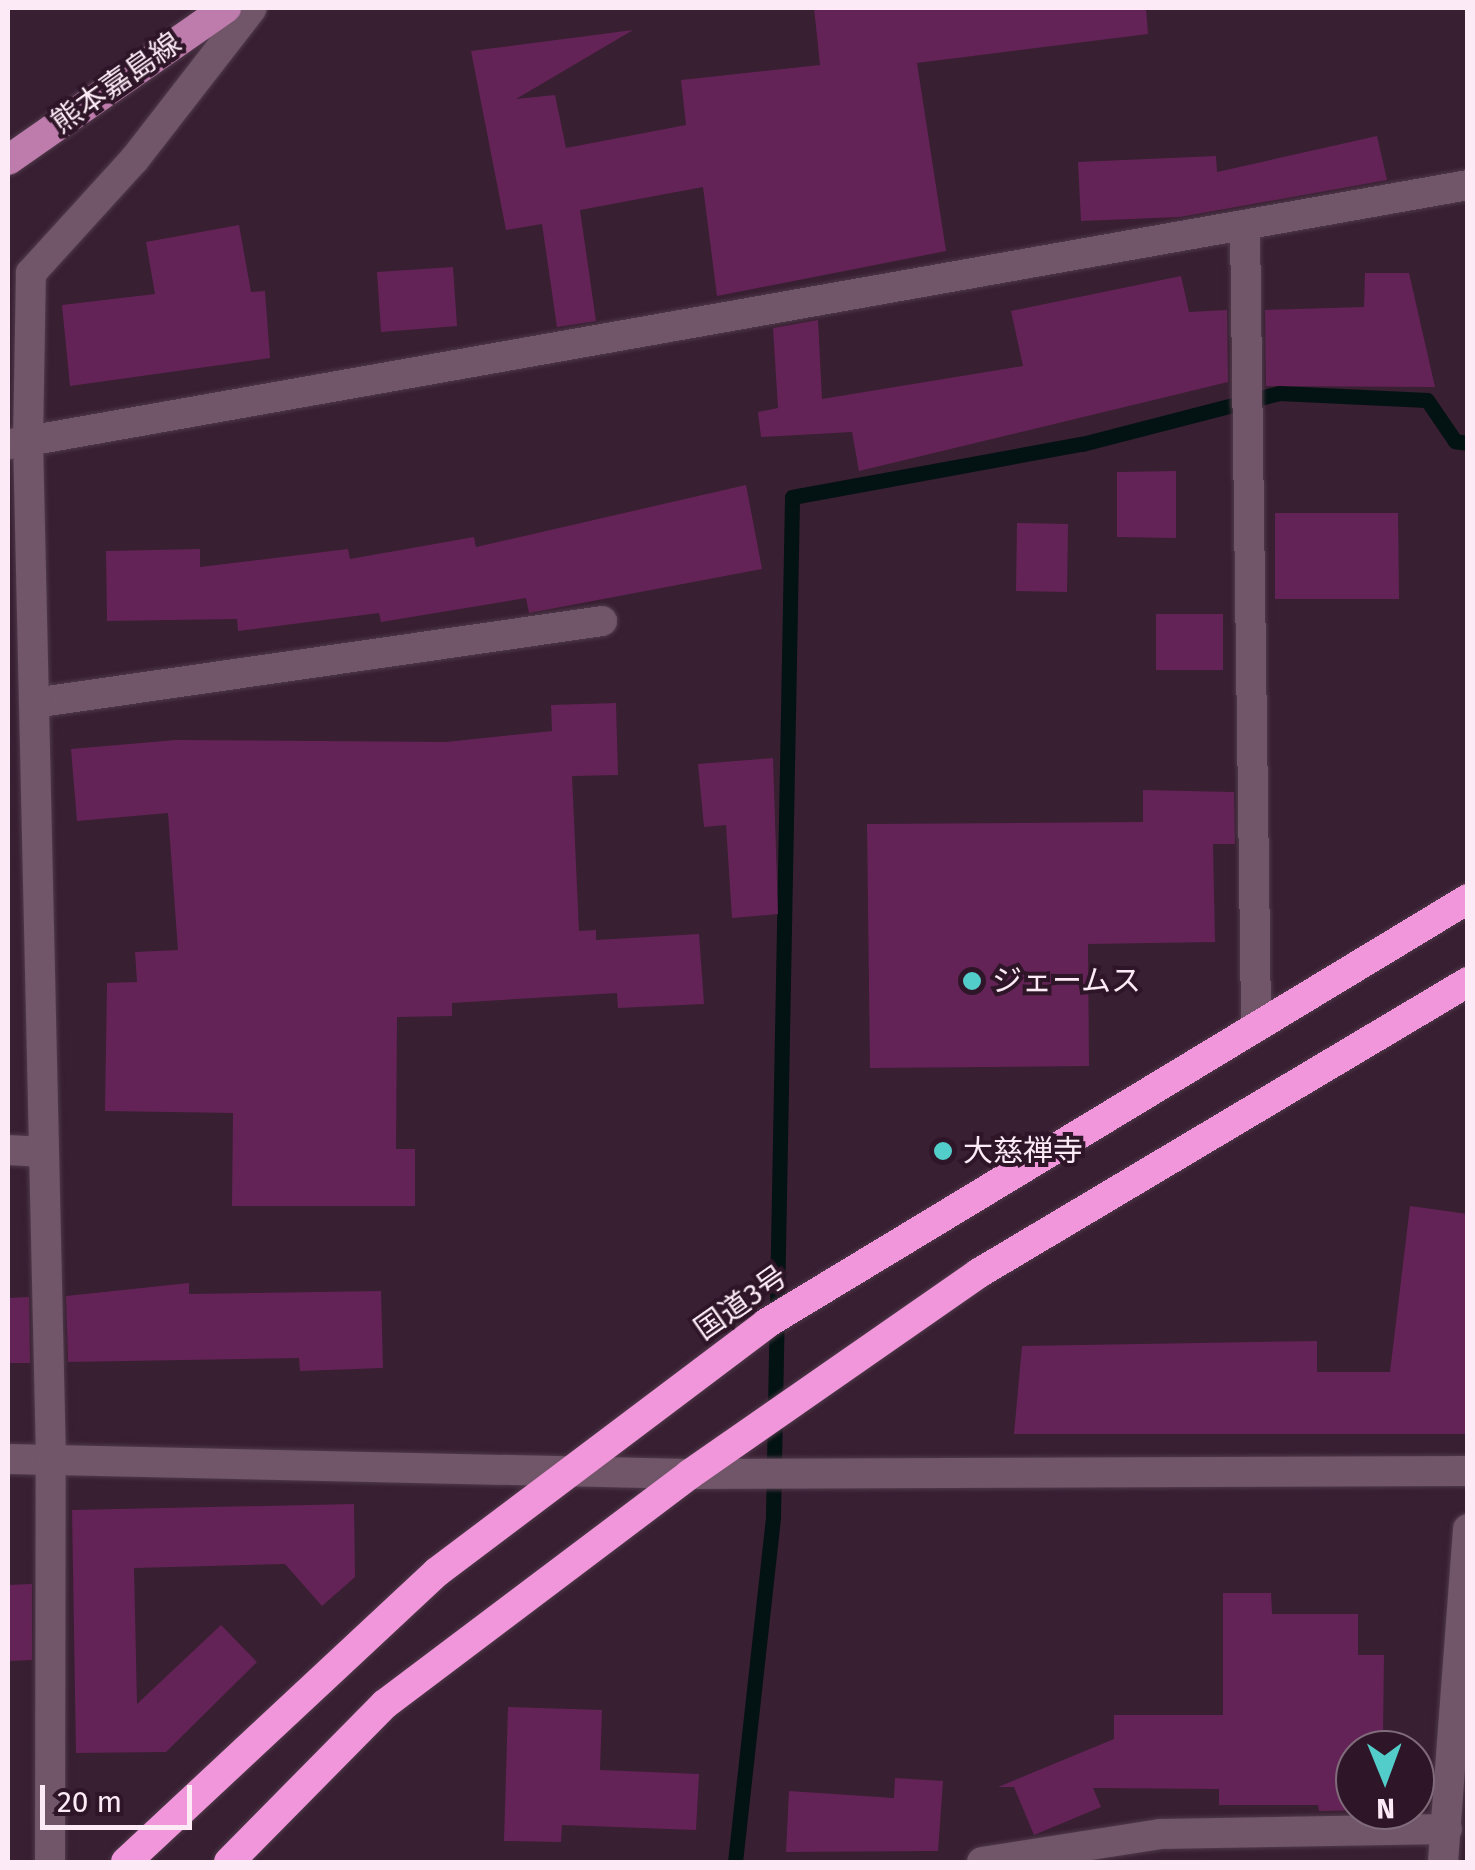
<!DOCTYPE html>
<html>
<head>
<meta charset="utf-8">
<style>
  body { margin:0 }
  #map { position:relative; width:1475px; height:1870px; overflow:hidden; background:#381f32; font-family:"Fira Sans","Noto Sans JP",sans-serif }
  div>[style] { position:absolute }
  .stream>* { height:15px; margin:-7.5px; padding:0 7.5px; transform-origin:7.5px; border-radius:7.5px; background:#031212 }
  .building>* { inset:0; background:#642356 }
  .roads { filter:drop-shadow(0 0 2px #4f3a4a) drop-shadow(0 0 2px #4f3a4a) }
  .minor>* { height:30px; margin:-15px; padding:0 15px; transform-origin:15px; border-radius:15px; background:#715569 }
  .major>* { height:30px; margin:-15px; padding:0 15px; transform-origin:15px; border-radius:15px; background:#be7cad }
  .highway>* { height:30px; margin:-15px; padding:0 15px; transform-origin:15px; border-radius:15px; background:#f196da }
  .dots>* { width:28px; height:28px; translate:-50% -50%; box-sizing:border-box; border:5px solid #2e1628; border-radius:50% }
  span { translate:-50% -50%; white-space:nowrap; text-align:center; line-height:1.15; -webkit-text-stroke:8px #2e1628; paint-order:stroke }
  .street-label { font-size:30px; color:#fcebf6 }
  .poi-label { font-size:30px; color:#fcebf6 }
  .left { translate:0 -50%; text-align:left }
  .frame { position:absolute; inset:0; border:10px solid #fcebf6; pointer-events:none }
  .north { position:absolute; left:1335px; top:1730px; width:100px; height:100px; box-sizing:border-box; background:#2e1628; border:2px solid #806b7a; border-radius:50%; rotate:179deg; font-size:28px; font-weight:700; line-height:40px; text-align:center; color:#fcebf6 }
  .north::after { content:''; display:block; margin:auto; width:35px; height:45px; background:#53cdc9; clip-path:polygon(50% 0,100% 100%,50% 72%,0 100%) }
  .scale { position:absolute; left:40px; top:1785px; width:152px; height:45px; box-sizing:border-box; border:5px solid #fcebf6; border-top:0; padding-left:12px; font-size:30px; line-height:35px; white-space:nowrap; color:#fcebf6; -webkit-text-stroke:8px #2e1628; paint-order:stroke }
</style>
</head>
<body>
<div id="map">
  <div class="stream">
    <i style="left:735px;top:1862px;width:348px;rotate:-83.7deg"></i>
    <i style="left:773px;top:1516px;width:1019px;rotate:-88.93deg"></i>
    <i style="left:792px;top:497px;width:295px;rotate:-10.4deg"></i>
    <i style="left:1082px;top:444px;width:203px;rotate:-14.5deg"></i>
    <i style="left:1279px;top:393px;width:148px;rotate:2.7deg"></i>
    <i style="left:1427px;top:400px;width:50px;rotate:55.7deg"></i>
    <i style="left:1455px;top:441px;width:13px;rotate:9deg"></i>
  </div>
  <div class="building">
    <i style="clip-path:polygon(814px 8px,1146px 8px,1148px 34px,917px 63px,946px 251px,717px 296px,703px 187px,580px 210px,596px 321px,557px 327px,542px 224px,506px 230px,471px 51px,633px 30px,516px 99px,555px 95px,566px 148px,686px 125px,681px 80px,820px 65px)"></i>
    <i style="clip-path:polygon(1377px 136px,1387px 180px,1180px 217px,1081px 221px,1078px 162px,1216px 156px,1217px 172px)"></i>
    <i style="clip-path:polygon(239px 225px,251px 292px,265px 291px,270px 358px,70px 386px,62px 305px,155px 294px,146px 242px)"></i>
    <i style="clip-path:polygon(453px 267px,457px 326px,381px 332px,377px 272px)"></i>
    <i style="clip-path:polygon(1365px 273px,1409px 273px,1435px 387px,1266px 386px,1265px 310px,1364px 307px)"></i>
    <i style="clip-path:polygon(1181px 276px,1189px 312px,1227px 310px,1228px 382px,859px 471px,852px 432px,761px 437px,758px 412px,778px 408px,773px 328px,818px 320px,822px 399px,1023px 366px,1011px 311px)"></i>
    <i style="clip-path:polygon(1176px 471px,1176px 538px,1117px 537px,1117px 472px)"></i>
    <i style="clip-path:polygon(746px 485px,762px 569px,529px 613px,526px 598px,381px 622px,379px 613px,238px 631px,237px 619px,107px 621px,106px 551px,200px 549px,200px 567px,348px 549px,350px 559px,474px 537px,476px 547px)"></i>
    <i style="clip-path:polygon(1275px 513px,1398px 513px,1399px 599px,1275px 599px)"></i>
    <i style="clip-path:polygon(1017px 523px,1068px 524px,1067px 592px,1016px 591px)"></i>
    <i style="clip-path:polygon(1156px 614px,1223px 614px,1223px 670px,1156px 670px)"></i>
    <i style="clip-path:polygon(616px 703px,618px 775px,572px 776px,579px 931px,596px 930px,596px 940px,699px 934px,704px 1004px,618px 1008px,617px 993px,452px 1003px,452px 1016px,397px 1017px,396px 1149px,415px 1149px,415px 1206px,232px 1206px,233px 1113px,105px 1111px,107px 983px,137px 982px,135px 952px,178px 950px,168px 813px,77px 821px,71px 749px,176px 740px,446px 742px,552px 731px,551px 705px)"></i>
    <i style="clip-path:polygon(773px 758px,778px 914px,732px 918px,726px 825px,704px 827px,698px 764px)"></i>
    <i style="clip-path:polygon(1143px 790px,1234px 792px,1235px 844px,1213px 844px,1215px 942px,1088px 944px,1089px 1066px,870px 1068px,867px 824px,1143px 822px)"></i>
    <i style="clip-path:polygon(1410px 1206px,1468px 1214px,1468px 1434px,1014px 1434px,1022px 1346px,1317px 1341px,1317px 1372px,1390px 1372px)"></i>
    <i style="clip-path:polygon(189px 1283px,189px 1294px,381px 1291px,383px 1368px,300px 1371px,299px 1358px,68px 1362px,66px 1296px)"></i>
    <i style="clip-path:polygon(29px 1297px,30px 1363px,8px 1363px,8px 1298px)"></i>
    <i style="clip-path:polygon(354px 1504px,355px 1577px,322px 1606px,285px 1564px,134px 1568px,137px 1704px,221px 1625px,257px 1662px,166px 1752px,76px 1753px,72px 1510px)"></i>
    <i style="clip-path:polygon(32px 1584px,32px 1660px,8px 1661px,8px 1585px)"></i>
    <i style="clip-path:polygon(1223px 1593px,1271px 1593px,1272px 1614px,1358px 1614px,1358px 1655px,1384px 1655px,1383px 1735px,1390px 1735px,1390px 1750px,1355px 1750px,1355px 1810px,1391px 1810px,1319px 1811px,1318px 1805px,1219px 1805px,1219px 1789px,1093px 1788px,1101px 1807px,1034px 1835px,1014px 1787px,998px 1787px,1114px 1739px,1114px 1715px,1223px 1715px)"></i>
    <i style="clip-path:polygon(508px 1707px,602px 1710px,600px 1770px,699px 1774px,696px 1830px,562px 1825px,561px 1842px,504px 1841px)"></i>
    <i style="clip-path:polygon(895px 1778px,943px 1781px,938px 1851px,786px 1852px,789px 1791px,894px 1798px)"></i>
  </div>
  <div class="roads">
    <div class="minor">
      <i style="left:1245px;top:228px;width:792px;rotate:89.2deg"></i>
      <i style="left:10px;top:444px;width:18px;rotate:-9deg"></i>
      <i style="left:28px;top:441px;width:168px;rotate:-89deg"></i>
      <i style="left:31px;top:273px;width:153px;rotate:-47.7deg"></i>
      <i style="left:134px;top:160px;width:192px;rotate:-52.2deg"></i>
      <i style="left:34px;top:703px;width:574px;rotate:-8.21deg"></i>
      <i style="left:8px;top:1150px;width:36px;rotate:3deg"></i>
      <i style="left:8px;top:1459px;width:682px;rotate:1.26deg"></i>
      <i style="left:690px;top:1474px;width:778px;rotate:-0.22deg"></i>
      <i style="left:50px;top:1862px;width:402px;rotate:-89.9deg"></i>
      <i style="left:51px;top:1460px;width:1019px;rotate:-91.29deg"></i>
      <i style="left:28px;top:441px;width:1463px;rotate:-10.08deg"></i>
      <i style="left:982px;top:1862px;width:180px;rotate:-8.9deg"></i>
      <i style="left:1160px;top:1834px;width:287px;rotate:-1deg"></i>
      <i style="left:1443px;top:1862px;width:334px;rotate:-85.7deg"></i>
    </div>
    <div class="major">
      <i style="left:8px;top:160px;width:266px;rotate:-34.9deg"></i>
    </div>
    <div class="highway">
      <i style="left:126px;top:1862px;width:425px;rotate:-43deg"></i>
      <i style="left:437px;top:1572px;width:413px;rotate:-37deg"></i>
      <i style="left:767px;top:1323px;width:819px;rotate:-31.17deg"></i>
      <i style="left:229px;top:1862px;width:222px;rotate:-45.4deg"></i>
      <i style="left:385px;top:1704px;width:382px;rotate:-37deg"></i>
      <i style="left:690px;top:1474px;width:352px;rotate:-34.8deg"></i>
      <i style="left:979px;top:1273px;width:569px;rotate:-30.76deg"></i>
    </div>
  </div>
  <div class="dots">
    <i style="left:972px;top:981px;background:#53cdc9"></i>
    <i style="left:943px;top:1151px;background:#53cdc9"></i>
  </div>
  <div class="street-label">
    <span style="left:116px;top:83px;rotate:-35deg">熊本嘉島線</span>
    <span style="left:741px;top:1303px;rotate:-35deg">国道3号</span>
  </div>
  <div class="poi-label">
    <span class="left" style="left:992px;top:981px">ジェームス</span>
    <span class="left" style="left:963px;top:1151px">大慈禅寺</span>
  </div>
  <div class="frame"></div>
  <div class="north">N</div>
  <div class="scale">20 m</div>
</div>
</body>
</html>
